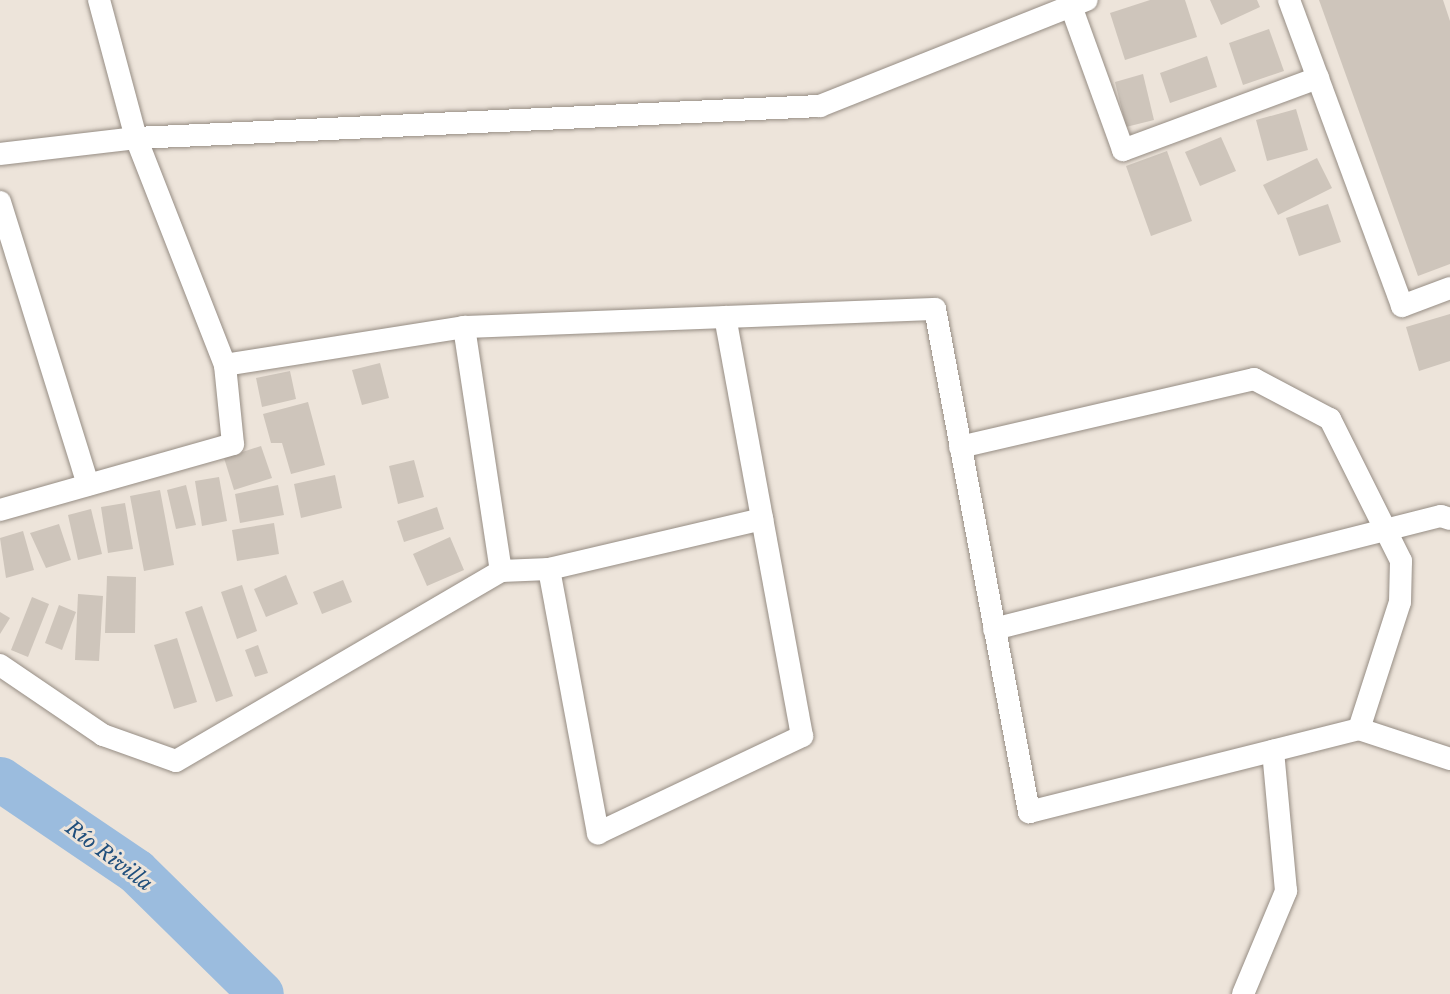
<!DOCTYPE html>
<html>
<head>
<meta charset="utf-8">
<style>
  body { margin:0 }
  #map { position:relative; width:1450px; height:994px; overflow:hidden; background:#ede4da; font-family:"Libre Baskerville",serif }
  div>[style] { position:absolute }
  .river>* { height:45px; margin:-22.5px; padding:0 22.5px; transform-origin:22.5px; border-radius:22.5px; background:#9bbcde }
  .building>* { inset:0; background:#cec5bb }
  .roads { filter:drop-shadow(0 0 2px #968d84) drop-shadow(0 0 2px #968d84) }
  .minor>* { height:22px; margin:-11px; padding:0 11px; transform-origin:11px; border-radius:11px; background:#fff }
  span { translate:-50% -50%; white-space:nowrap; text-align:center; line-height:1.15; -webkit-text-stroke:6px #ede4da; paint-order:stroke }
  .water-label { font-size:20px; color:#204f7c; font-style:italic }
</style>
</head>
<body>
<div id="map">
  <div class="river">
    <i style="left:0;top:779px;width:164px;rotate:34.1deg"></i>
    <i style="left:136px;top:871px;width:175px;rotate:44.5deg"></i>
  </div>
  <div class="building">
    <i style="clip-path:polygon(1150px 0,1185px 0,1197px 37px,1125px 60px,1110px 13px)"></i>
    <i style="clip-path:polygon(1210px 0,1257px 0,1260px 7px,1221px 25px)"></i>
    <i style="clip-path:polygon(1319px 0,1443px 0,1450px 21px,1450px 264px,1418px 276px)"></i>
    <i style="clip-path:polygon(1269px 29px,1284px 71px,1243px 85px,1229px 43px)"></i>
    <i style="clip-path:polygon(1207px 56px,1217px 87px,1170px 103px,1160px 73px)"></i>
    <i style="clip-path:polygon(1143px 74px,1154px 120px,1126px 127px,1115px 82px)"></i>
    <i style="clip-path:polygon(1296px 109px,1308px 150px,1267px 161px,1256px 120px)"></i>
    <i style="clip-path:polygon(1221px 137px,1236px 171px,1200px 186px,1185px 152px)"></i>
    <i style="clip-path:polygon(1167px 151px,1192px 221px,1151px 236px,1126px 166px)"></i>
    <i style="clip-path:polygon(1317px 158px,1332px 188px,1278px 215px,1263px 185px)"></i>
    <i style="clip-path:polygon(1328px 204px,1341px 242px,1299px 256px,1286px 218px)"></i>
    <i style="clip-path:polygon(1450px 314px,1450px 361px,1419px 371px,1406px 327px)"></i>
    <i style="clip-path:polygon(380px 363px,389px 398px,362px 405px,352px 370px)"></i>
    <i style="clip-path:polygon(290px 371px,296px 399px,262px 407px,256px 378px)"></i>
    <i style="clip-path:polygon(308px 402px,325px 465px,291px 474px,282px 443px,271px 443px,263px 414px)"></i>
    <i style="clip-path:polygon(261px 446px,272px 478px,234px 490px,224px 458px)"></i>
    <i style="clip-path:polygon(414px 460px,424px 497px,398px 504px,389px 466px)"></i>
    <i style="clip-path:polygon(335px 475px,342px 508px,301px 518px,294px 484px)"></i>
    <i style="clip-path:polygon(219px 477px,227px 521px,202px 526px,195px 481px)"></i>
    <i style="clip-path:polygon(186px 485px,196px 525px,176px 529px,167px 490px)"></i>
    <i style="clip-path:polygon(278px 485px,284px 515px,240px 523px,235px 494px)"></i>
    <i style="clip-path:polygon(160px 490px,174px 565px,144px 571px,130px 496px)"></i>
    <i style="clip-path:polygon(125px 503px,133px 549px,108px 553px,101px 507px)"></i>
    <i style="clip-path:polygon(437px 507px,444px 529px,404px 542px,397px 521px)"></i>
    <i style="clip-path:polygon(91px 509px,102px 554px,78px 560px,68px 515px)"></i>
    <i style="clip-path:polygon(274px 523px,279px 554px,237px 561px,232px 530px)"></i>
    <i style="clip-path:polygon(59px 524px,71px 560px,46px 568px,30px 533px)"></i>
    <i style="clip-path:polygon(23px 531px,34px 570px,6px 578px,0 538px)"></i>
    <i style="clip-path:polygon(450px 537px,464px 570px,427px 586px,413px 554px)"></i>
    <i style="clip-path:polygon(286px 575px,298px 604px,266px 617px,254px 589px)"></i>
    <i style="clip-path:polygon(107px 576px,136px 577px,135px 633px,105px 633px)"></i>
    <i style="clip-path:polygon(343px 580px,352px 602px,322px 614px,313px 592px)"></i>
    <i style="clip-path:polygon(242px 585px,257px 631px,237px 639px,221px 592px)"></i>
    <i style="clip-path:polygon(78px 594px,103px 596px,99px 661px,75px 660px)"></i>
    <i style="clip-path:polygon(32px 597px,49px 604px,28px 657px,11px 650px)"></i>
    <i style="clip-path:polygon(59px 605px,76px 612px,62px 650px,45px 643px)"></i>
    <i style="clip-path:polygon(202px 606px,233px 696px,216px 702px,185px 612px)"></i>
    <i style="clip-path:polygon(0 612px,10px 618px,0 634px)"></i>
    <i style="clip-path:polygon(177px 638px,197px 702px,174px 709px,154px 645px)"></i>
    <i style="clip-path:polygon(258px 645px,268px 673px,255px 677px,245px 650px)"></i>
  </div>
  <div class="roads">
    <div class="minor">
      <i style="left:1289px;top:0;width:326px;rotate:69.7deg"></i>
      <i style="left:1402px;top:306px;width:51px;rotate:-20.6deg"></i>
      <i style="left:1071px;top:6px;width:153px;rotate:70.1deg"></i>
      <i style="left:1123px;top:150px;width:208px;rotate:-20.3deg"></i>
      <i style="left:0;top:154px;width:137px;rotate:-6.7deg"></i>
      <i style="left:136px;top:138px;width:685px;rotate:-2.68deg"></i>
      <i style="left:820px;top:106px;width:287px;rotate:-21.7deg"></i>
      <i style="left:0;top:202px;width:296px;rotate:72.7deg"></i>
      <i style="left:464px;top:327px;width:247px;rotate:81.4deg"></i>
      <i style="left:225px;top:365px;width:242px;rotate:-9deg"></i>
      <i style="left:464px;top:327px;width:471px;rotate:-2.2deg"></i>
      <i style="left:935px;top:309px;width:512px;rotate:79.41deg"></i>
      <i style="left:1029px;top:812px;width:340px;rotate:-14.1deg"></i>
      <i style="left:1359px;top:729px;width:96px;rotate:18.2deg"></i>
      <i style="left:960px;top:447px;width:302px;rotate:-13deg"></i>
      <i style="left:1254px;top:379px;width:86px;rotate:27.8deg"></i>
      <i style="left:1330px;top:419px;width:159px;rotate:63.4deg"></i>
      <i style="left:1401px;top:561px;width:41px;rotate:91.4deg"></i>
      <i style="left:1400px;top:602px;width:133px;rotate:107.9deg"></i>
      <i style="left:0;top:510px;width:242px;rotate:-15.8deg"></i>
      <i style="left:233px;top:444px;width:79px;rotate:-95.8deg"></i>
      <i style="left:225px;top:365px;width:244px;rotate:-111.4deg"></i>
      <i style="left:136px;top:138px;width:143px;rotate:-105deg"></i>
      <i style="left:549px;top:569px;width:269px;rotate:79.5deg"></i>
      <i style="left:598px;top:833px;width:226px;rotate:-25.4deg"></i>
      <i style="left:802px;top:736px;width:426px;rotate:-100.4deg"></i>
      <i style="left:994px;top:629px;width:461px;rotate:-14.2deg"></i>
      <i style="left:1441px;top:516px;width:9px;rotate:18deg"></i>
      <i style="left:0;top:665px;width:125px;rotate:34.2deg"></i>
      <i style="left:103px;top:735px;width:77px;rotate:19.6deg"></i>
      <i style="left:176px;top:761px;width:376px;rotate:-30.3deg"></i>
      <i style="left:501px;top:571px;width:48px;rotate:-2.4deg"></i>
      <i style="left:549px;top:569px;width:219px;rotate:-13.2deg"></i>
      <i style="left:1243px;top:994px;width:112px;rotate:-67.3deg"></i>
      <i style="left:1286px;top:891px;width:141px;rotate:-95.3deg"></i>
    </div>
  </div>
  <div class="water-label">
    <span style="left:109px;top:856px;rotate:37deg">Río Rivilla</span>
  </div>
</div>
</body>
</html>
